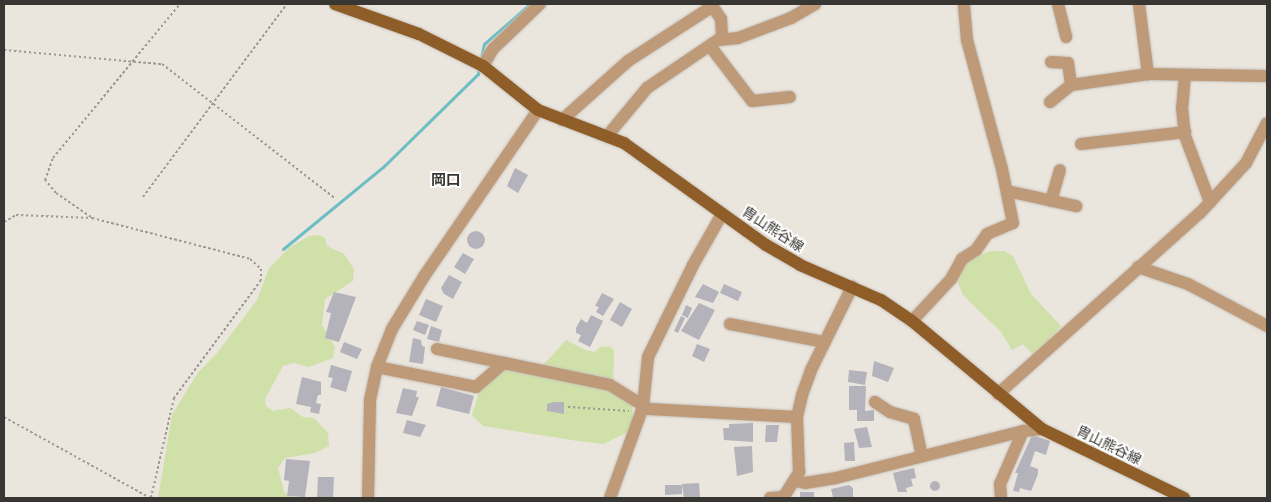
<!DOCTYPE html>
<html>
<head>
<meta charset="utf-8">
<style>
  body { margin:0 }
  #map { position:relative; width:1271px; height:502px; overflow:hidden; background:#eae5dd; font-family:"Playfair Display","Noto Sans JP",serif }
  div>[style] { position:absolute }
  .green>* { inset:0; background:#d0e0a9 }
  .stream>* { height:3px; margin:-1.5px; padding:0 1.5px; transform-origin:1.5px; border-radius:1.5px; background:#6cbec5 }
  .building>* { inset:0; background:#b4b2bb }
  .round { border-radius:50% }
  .path>* { height:2px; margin-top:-1px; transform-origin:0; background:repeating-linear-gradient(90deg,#9c9892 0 2.5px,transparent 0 5px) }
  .roads { filter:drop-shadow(0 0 1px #c6c2bb) drop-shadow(0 0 1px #c6c2bb) }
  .minor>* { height:12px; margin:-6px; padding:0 6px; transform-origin:6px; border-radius:6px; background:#be9a79 }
  .major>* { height:12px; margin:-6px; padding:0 6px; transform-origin:6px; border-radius:6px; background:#8f5d27 }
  span { translate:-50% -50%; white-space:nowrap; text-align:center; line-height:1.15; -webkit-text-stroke:4px #fff; paint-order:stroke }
  .street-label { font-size:14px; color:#383633 }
  .neighbourhood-label { font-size:15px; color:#383633; font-weight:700 }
  .frame { position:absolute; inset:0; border:5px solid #383633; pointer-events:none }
</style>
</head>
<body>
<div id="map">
  <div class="green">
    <i style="clip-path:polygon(319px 235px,325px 238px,327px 246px,344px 254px,354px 269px,353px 281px,325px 299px,322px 325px,335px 347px,333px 358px,309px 367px,294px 363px,283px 366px,265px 399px,266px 406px,273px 411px,290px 408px,303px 417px,314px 418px,328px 433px,329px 446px,315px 453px,285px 458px,278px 468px,284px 491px,288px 496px,301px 498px,158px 498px,172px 415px,197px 374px,217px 353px,257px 300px,269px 268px,289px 248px,309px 236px)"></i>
    <i style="clip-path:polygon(991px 251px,1004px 251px,1013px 256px,1031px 294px,1061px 326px,1035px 357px,1023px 344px,1012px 350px,1001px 332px,963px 295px,958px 283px,965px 261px)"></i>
    <i style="clip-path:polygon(566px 340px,585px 350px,595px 352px,600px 347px,609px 346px,614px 350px,613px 393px,632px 404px,633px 419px,628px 432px,603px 444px,578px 441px,483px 426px,472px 415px,479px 392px,503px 369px,536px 373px)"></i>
  </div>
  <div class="stream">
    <i style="left:481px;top:58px;width:14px;rotate:-78deg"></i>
    <i style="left:484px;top:44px;width:61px;rotate:-41deg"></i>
    <i style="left:283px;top:249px;width:129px;rotate:-39.4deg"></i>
    <i style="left:383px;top:167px;width:133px;rotate:-44.4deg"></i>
    <i style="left:478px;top:74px;width:7px;rotate:-82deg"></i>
  </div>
  <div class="building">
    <i style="clip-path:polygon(515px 168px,528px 175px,518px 193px,507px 186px)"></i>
    <i class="round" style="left:467px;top:231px;width:18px;height:18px"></i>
    <i style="clip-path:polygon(463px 253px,474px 259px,465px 274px,454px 267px)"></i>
    <i style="clip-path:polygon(449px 275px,462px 282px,453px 299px,444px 294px,441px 288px)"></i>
    <i style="clip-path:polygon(703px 284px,719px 292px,713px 303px,695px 297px)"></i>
    <i style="clip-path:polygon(724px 284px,742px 292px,738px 301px,720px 293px)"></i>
    <i style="clip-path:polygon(334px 292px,356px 297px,339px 342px,325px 338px,331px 313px,326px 312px)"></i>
    <i style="clip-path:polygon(602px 293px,614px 299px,603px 316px,596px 312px,599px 307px,595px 306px)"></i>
    <i style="clip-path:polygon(426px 299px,443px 306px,436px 322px,419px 315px)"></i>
    <i style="clip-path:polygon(620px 302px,632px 309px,622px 327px,610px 320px)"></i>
    <i style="clip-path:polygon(699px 303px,715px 310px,699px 340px,681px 331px)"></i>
    <i style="clip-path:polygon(686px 305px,692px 308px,688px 318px,682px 315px)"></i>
    <i style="clip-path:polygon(591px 315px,603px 321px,590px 347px,578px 341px,581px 335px,576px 333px,576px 328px,581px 319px,587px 323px)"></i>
    <i style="clip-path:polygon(681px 316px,685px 318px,678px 333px,674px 331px)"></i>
    <i style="clip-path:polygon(417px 321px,429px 325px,425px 335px,413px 330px)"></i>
    <i style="clip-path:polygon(431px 326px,442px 330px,439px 342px,427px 339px)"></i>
    <i style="clip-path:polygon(413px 338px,421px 340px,422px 346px,425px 347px,423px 364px,409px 362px)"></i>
    <i style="clip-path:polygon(344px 342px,362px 349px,357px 359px,340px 352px)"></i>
    <i style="clip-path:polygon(697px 344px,710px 349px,704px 362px,692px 356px)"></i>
    <i style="clip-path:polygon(874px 361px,894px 368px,888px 382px,872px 376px)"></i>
    <i style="clip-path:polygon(331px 365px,352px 371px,346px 392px,330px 387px,333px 378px,328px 377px)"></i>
    <i style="clip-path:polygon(849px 370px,867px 372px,865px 385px,848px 382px)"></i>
    <i style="clip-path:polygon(302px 377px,321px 382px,321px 395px,318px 395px,316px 403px,321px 404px,319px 414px,310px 412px,311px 407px,296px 404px)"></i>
    <i style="clip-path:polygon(849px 386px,866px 386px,865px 411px,874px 410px,874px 421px,857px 421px,857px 410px,849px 410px)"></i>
    <i style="clip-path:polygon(441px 387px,474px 396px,469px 414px,436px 406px)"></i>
    <i style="clip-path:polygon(403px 388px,417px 391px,416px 397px,419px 397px,412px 416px,396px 413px)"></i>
    <i style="clip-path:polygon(554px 402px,564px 402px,564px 414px,547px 411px,547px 404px)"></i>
    <i style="clip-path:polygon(407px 420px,426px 425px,420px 437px,403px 433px)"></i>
    <i style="clip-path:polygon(753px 423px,753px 442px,724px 440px,723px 428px,729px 428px,729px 424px)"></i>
    <i style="clip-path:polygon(766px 425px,779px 425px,777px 442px,765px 442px)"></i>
    <i style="clip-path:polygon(867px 427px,872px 447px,859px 448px,854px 429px)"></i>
    <i style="clip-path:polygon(1032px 435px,1050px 441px,1046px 455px,1035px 451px,1030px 466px,1038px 469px,1038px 474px,1031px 491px,1020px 488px,1019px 492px,1013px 491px,1018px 473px,1015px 473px)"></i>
    <i style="clip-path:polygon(854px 442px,855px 461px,845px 461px,844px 443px)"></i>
    <i style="clip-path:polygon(752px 446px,753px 472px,737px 476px,734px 447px)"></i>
    <i style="clip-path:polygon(286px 459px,310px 461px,305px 497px,287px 496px,289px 481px,284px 480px)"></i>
    <i style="clip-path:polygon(914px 468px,916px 478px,911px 479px,913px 486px,906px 488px,907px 492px,898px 492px,893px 473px)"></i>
    <i style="clip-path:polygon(318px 477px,334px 477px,333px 498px,317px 498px)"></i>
    <i class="round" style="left:930px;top:481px;width:10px;height:10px"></i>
    <i style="clip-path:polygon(699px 483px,700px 498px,684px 498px,682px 484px)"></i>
    <i style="clip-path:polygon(665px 485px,682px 485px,682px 494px,665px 495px)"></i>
    <i style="clip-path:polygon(849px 485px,853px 488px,853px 498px,833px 497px,831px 489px)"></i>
    <i style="clip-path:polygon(800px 492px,814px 492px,814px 498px,800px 498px)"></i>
  </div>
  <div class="path">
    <i style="left:4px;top:50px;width:159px;rotate:5.1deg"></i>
    <i style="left:162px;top:64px;width:219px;rotate:37.8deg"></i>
    <i style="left:143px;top:197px;width:241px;rotate:-53.3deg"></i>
    <i style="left:91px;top:217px;width:42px;rotate:-145.6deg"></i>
    <i style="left:56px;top:193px;width:17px;rotate:-130deg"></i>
    <i style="left:45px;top:180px;width:23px;rotate:-70deg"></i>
    <i style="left:53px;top:158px;width:200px;rotate:-50.5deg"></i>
    <i style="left:4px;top:222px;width:14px;rotate:-30deg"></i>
    <i style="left:16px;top:215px;width:76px;rotate:2.3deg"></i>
    <i style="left:92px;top:218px;width:163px;rotate:14.5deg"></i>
    <i style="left:250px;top:259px;width:15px;rotate:42deg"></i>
    <i style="left:261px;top:269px;width:11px;rotate:90deg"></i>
    <i style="left:261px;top:280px;width:147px;rotate:126.4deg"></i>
    <i style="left:174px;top:398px;width:103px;rotate:103deg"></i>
    <i style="left:568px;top:407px;width:61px;rotate:3.8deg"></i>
    <i style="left:4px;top:417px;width:167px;rotate:29deg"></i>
  </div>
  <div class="roads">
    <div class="minor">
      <i style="left:1058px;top:4px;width:34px;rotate:76deg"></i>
      <i style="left:1139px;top:4px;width:71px;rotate:82.7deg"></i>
      <i style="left:1148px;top:74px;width:119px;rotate:1deg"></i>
      <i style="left:719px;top:40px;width:19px;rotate:-6deg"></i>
      <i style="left:738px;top:38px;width:57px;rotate:-20.7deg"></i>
      <i style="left:791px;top:18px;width:28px;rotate:-30deg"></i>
      <i style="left:710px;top:46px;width:69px;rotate:52.6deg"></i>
      <i style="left:752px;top:101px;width:38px;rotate:-6deg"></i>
      <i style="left:1051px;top:62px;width:17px;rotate:3deg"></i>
      <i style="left:1068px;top:63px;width:22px;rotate:82deg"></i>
      <i style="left:483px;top:66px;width:20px;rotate:-60deg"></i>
      <i style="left:493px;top:49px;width:65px;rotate:-43.8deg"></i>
      <i style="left:1185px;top:75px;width:33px;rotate:95deg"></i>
      <i style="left:1182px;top:108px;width:28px;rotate:84deg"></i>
      <i style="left:1185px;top:136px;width:71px;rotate:69.3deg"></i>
      <i style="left:1050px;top:102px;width:27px;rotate:-39deg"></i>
      <i style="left:1071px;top:85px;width:78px;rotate:-8.1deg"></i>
      <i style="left:562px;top:120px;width:89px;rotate:-41.8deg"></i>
      <i style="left:628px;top:61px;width:101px;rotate:-32.9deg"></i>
      <i style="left:608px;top:135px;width:61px;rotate:-50.3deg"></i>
      <i style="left:647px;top:88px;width:91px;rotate:-34.2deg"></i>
      <i style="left:722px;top:37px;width:18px;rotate:-93deg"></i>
      <i style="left:721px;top:19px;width:18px;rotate:-124deg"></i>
      <i style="left:1081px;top:144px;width:105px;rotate:-6.6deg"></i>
      <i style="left:1007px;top:191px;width:71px;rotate:12.3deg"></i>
      <i style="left:1051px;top:201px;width:32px;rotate:-74deg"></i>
      <i style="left:1138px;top:267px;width:53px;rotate:18.8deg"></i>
      <i style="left:1188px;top:284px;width:89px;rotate:28deg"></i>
      <i style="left:912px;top:321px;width:57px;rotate:-47.1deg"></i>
      <i style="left:951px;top:279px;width:23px;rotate:-61deg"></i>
      <i style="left:962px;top:259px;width:17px;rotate:-33deg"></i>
      <i style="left:976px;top:250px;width:19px;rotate:-55deg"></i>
      <i style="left:987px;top:234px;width:28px;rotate:-23deg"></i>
      <i style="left:1013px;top:223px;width:55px;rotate:-101.5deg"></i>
      <i style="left:1002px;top:169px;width:134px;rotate:-105.2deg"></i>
      <i style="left:967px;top:40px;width:36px;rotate:-95deg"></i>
      <i style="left:730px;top:324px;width:96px;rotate:10.8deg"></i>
      <i style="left:437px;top:349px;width:68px;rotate:11.8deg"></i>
      <i style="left:377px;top:367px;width:101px;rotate:11.4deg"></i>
      <i style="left:476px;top:387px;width:37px;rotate:-41deg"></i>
      <i style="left:504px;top:363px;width:108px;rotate:11.7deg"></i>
      <i style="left:610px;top:385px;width:46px;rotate:31.6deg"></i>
      <i style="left:649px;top:409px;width:148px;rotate:3.1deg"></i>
      <i style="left:998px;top:394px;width:271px;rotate:-41.9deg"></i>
      <i style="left:1200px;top:213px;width:68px;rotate:-47.4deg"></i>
      <i style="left:1246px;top:163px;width:45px;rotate:-62.3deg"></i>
      <i style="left:875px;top:402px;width:18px;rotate:34deg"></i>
      <i style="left:890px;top:412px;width:25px;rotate:16deg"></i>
      <i style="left:914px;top:419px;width:38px;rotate:78deg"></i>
      <i style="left:796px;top:481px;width:9px;rotate:13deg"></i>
      <i style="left:805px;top:483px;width:31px;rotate:-9deg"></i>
      <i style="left:836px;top:478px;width:193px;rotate:-14.1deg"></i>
      <i style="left:1023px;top:431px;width:19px;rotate:-6deg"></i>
      <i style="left:368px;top:498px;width:98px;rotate:-88.8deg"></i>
      <i style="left:370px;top:400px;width:34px;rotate:-78deg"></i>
      <i style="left:377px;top:367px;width:41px;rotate:-68.5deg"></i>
      <i style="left:392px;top:329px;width:63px;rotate:-58.6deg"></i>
      <i style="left:425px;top:275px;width:200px;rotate:-55.6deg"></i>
      <i style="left:610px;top:498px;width:97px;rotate:-70.1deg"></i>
      <i style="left:643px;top:407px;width:50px;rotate:-84.3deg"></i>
      <i style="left:648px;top:357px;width:102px;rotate:-63.9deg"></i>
      <i style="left:693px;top:265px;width:59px;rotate:-60.4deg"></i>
      <i style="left:770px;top:498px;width:14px;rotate:-4deg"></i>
      <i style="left:783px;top:498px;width:31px;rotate:-58deg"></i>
      <i style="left:799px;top:472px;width:55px;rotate:-92.1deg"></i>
      <i style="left:797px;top:417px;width:23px;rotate:-77deg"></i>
      <i style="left:802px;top:395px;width:27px;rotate:-70deg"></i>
      <i style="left:811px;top:370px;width:93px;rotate:-63.7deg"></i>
      <i style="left:1001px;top:498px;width:14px;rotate:-94deg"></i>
      <i style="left:1000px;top:484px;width:58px;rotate:-66.5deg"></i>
    </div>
    <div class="major">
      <i style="left:335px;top:4px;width:89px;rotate:19.7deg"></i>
      <i style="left:419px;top:34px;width:72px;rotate:26.6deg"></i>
      <i style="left:483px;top:66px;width:70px;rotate:38.7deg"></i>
      <i style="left:538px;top:110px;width:92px;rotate:21deg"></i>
      <i style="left:624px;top:143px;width:175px;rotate:35.7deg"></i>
      <i style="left:766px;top:245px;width:39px;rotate:30deg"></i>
      <i style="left:800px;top:265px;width:88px;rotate:23.4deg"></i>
      <i style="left:881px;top:300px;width:37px;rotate:34deg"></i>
      <i style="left:912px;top:321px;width:169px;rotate:39.7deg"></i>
      <i style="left:1042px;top:429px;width:158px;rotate:25.9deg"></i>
    </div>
  </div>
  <div class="street-label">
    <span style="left:773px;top:229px;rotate:33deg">胄山熊谷線</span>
    <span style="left:1109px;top:445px;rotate:26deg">胄山熊谷線</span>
  </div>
  <div class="neighbourhood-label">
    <span style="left:446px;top:180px">岡口</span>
  </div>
  <div class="frame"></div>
</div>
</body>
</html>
